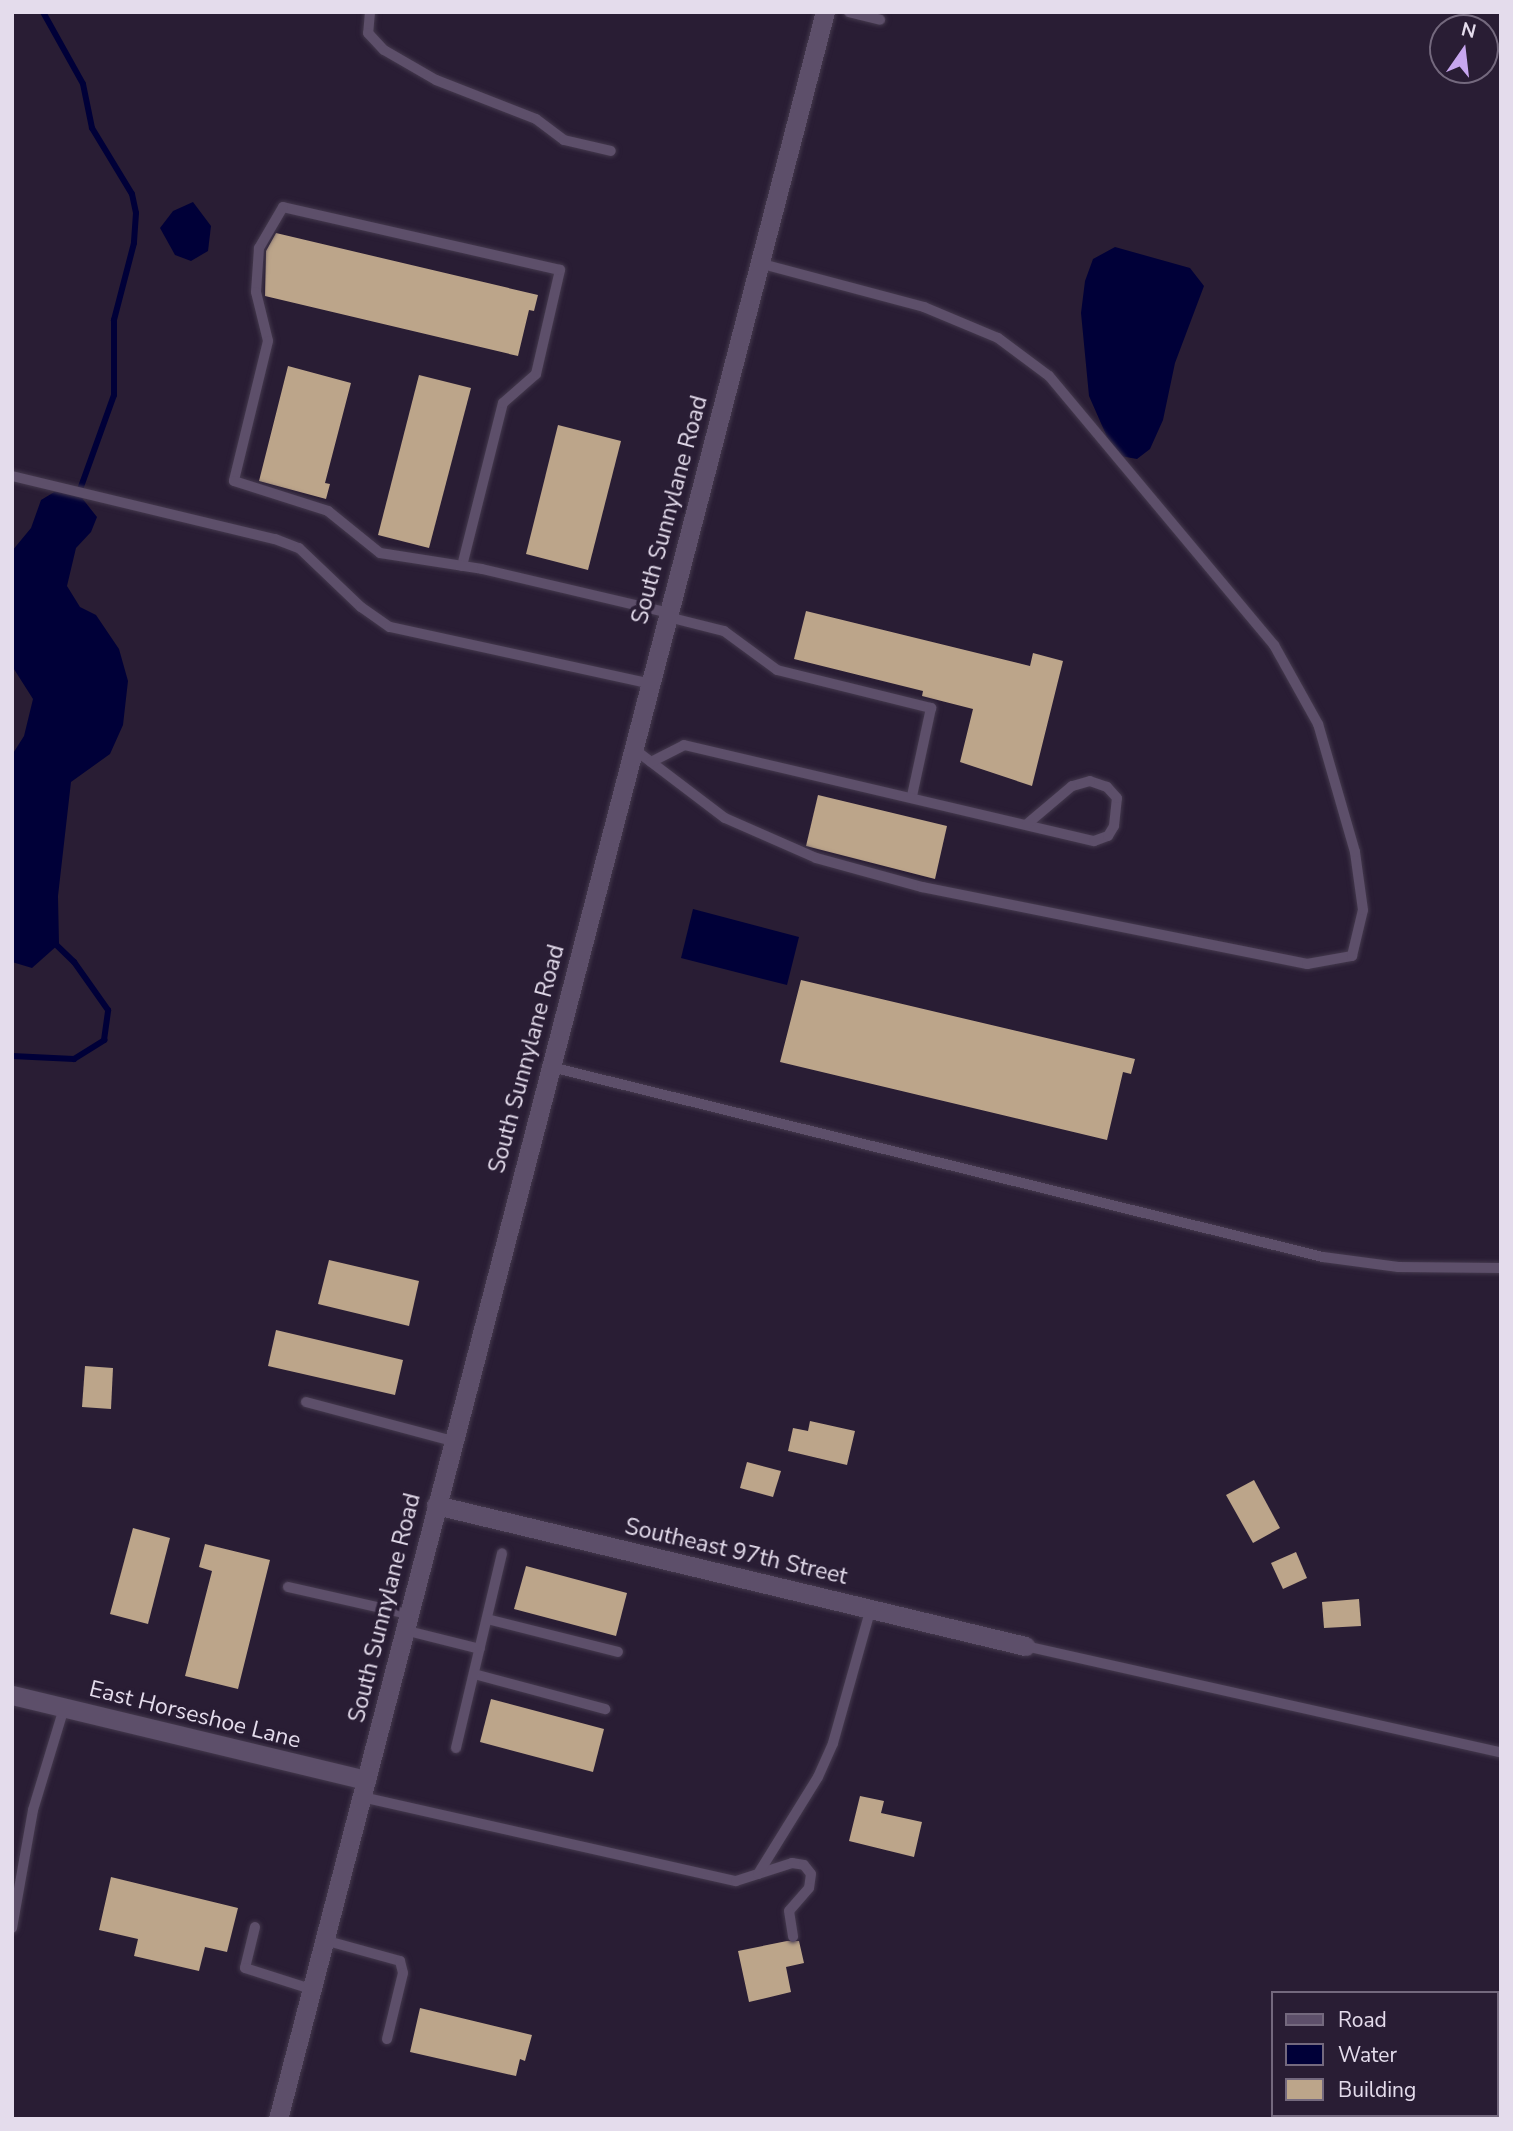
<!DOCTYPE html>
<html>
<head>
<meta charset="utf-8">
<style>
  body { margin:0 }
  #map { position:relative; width:1513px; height:2131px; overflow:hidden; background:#291d34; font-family:"Nunito Sans",sans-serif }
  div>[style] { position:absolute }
  .water>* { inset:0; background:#000038 }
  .stream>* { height:6px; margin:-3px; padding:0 3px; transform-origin:3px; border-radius:3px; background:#000038 }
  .building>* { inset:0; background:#bca58a }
  .roads { filter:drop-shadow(0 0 2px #44394d) drop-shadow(0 0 2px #44394d) }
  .service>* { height:10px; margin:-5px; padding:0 5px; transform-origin:5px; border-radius:5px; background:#5d4f6a }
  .minor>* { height:19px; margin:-9.5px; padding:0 9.5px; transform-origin:9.5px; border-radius:9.5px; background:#5d4f6a }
  .tertiary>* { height:19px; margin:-9.5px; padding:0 9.5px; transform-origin:9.5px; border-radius:9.5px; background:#5d4f6a }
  span { translate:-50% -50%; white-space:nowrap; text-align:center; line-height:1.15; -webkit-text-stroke:7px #291d34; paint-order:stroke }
  .street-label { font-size:23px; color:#e4dcec }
  .frame { position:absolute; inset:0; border:14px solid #e4dcec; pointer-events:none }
  .legend { position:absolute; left:1271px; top:1991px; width:228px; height:126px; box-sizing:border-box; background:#291d34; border:2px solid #74697e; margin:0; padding:9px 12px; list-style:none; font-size:21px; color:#e4dcec }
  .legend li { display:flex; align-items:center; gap:14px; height:35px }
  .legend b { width:35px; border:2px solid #74697e }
  .north { position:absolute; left:1429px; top:14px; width:70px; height:70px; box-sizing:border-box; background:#291d34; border:2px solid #74697e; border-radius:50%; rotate:14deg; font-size:19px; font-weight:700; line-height:28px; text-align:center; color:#e4dcec }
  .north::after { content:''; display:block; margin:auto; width:24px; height:32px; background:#c7a6ef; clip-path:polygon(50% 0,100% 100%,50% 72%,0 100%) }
</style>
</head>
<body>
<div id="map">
  <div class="water">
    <i style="clip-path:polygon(193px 202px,211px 226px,208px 251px,191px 261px,175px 255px,160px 228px,173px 211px)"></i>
    <i style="clip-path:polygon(1115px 247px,1190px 268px,1204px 286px,1175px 363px,1163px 420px,1150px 449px,1137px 459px,1115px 455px,1089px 396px,1081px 313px,1085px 281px,1093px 259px)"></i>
    <i style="clip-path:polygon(56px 491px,78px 493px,97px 517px,91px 532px,76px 548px,67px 586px,80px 607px,96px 615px,119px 649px,128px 681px,123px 725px,110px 754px,71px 782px,58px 896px,59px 944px,32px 968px,12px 962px,12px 755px,24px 736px,33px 699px,12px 666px,12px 551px,31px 528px,41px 500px)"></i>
    <i style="clip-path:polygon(693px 909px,799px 937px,787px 985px,681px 958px)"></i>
  </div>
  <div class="stream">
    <i style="left:43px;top:12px;width:82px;rotate:60.9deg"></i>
    <i style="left:83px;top:84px;width:45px;rotate:78.4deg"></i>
    <i style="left:92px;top:128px;width:77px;rotate:58.8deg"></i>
    <i style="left:132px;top:194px;width:19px;rotate:78deg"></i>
    <i style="left:136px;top:213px;width:30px;rotate:94deg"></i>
    <i style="left:134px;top:243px;width:80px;rotate:104.6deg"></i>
    <i style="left:114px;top:320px;width:75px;rotate:90deg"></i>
    <i style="left:114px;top:395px;width:106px;rotate:109.8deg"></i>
    <i style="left:12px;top:1056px;width:62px;rotate:2.8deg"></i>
    <i style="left:74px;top:1059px;width:36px;rotate:-32deg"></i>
    <i style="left:104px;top:1040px;width:30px;rotate:-82deg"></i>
    <i style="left:108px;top:1010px;width:59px;rotate:-125.3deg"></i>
    <i style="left:74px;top:962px;width:30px;rotate:-136deg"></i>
  </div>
  <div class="building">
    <i style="clip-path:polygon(276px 233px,538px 295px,534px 311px,529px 310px,518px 356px,265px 296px,266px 251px)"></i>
    <i style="clip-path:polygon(288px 366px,351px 383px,325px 483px,330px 484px,326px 499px,259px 481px)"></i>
    <i style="clip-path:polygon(419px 375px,471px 388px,429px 548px,378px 535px)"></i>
    <i style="clip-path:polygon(558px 425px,621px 441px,588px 570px,526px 554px)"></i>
    <i style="clip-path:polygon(806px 611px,1030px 666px,1033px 653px,1063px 661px,1032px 786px,960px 762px,973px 709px,922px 696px,923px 691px,794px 659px)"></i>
    <i style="clip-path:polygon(818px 795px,947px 826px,935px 879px,806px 846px)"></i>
    <i style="clip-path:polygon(801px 980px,1135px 1059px,1131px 1074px,1123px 1072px,1107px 1140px,780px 1062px)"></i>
    <i style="clip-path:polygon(329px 1260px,419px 1281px,409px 1326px,318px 1304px)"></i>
    <i style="clip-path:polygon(276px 1330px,403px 1360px,395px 1395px,268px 1366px)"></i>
    <i style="clip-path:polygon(85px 1366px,113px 1368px,111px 1409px,82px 1407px)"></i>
    <i style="clip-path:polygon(810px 1421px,855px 1431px,847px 1465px,788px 1451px,793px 1428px,808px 1431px)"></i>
    <i style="clip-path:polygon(747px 1462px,781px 1471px,773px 1497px,740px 1488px)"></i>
    <i style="clip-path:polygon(1254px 1480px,1280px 1528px,1253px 1543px,1226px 1495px)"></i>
    <i style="clip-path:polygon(133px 1528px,170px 1538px,148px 1624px,110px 1614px)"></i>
    <i style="clip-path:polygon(205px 1544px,270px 1560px,238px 1689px,185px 1676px,212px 1571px,199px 1567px)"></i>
    <i style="clip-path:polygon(1296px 1552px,1307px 1578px,1283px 1589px,1271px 1563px)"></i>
    <i style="clip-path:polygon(526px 1566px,627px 1593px,616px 1636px,514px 1609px)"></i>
    <i style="clip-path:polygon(1359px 1599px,1361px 1626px,1324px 1628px,1322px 1602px)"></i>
    <i style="clip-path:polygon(491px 1699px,604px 1729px,593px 1772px,480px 1742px)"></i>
    <i style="clip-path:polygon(860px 1796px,884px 1801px,881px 1813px,922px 1822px,914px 1857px,849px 1841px)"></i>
    <i style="clip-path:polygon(111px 1877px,238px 1908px,227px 1952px,205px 1947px,199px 1971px,134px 1956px,138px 1939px,99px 1930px)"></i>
    <i style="clip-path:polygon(787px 1941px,799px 1941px,804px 1963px,786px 1967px,791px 1992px,749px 2002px,738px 1951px)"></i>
    <i style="clip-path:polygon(420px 2008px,532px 2035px,525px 2061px,520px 2059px,516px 2076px,410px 2052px)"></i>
  </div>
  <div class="roads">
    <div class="service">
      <i style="left:370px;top:12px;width:21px;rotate:95deg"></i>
      <i style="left:368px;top:33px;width:23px;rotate:47deg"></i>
      <i style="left:384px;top:50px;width:60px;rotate:30deg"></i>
      <i style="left:436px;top:80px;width:107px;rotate:21.3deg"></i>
      <i style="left:536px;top:119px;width:35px;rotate:37deg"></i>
      <i style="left:564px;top:140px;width:48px;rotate:13.2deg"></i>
      <i style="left:849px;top:12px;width:32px;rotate:14deg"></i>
      <i style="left:12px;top:476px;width:270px;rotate:13.5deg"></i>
      <i style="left:275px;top:539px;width:26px;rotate:21deg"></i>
      <i style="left:299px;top:548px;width:86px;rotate:43.6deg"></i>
      <i style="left:361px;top:607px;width:35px;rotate:35deg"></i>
      <i style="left:390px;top:627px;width:267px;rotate:12.3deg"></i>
      <i style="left:462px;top:566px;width:168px;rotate:-75.9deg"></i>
      <i style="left:503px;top:403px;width:44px;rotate:-41.3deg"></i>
      <i style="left:536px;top:374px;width:107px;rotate:-77deg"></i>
      <i style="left:560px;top:270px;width:284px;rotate:-167.2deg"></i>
      <i style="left:283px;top:207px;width:48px;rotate:120.3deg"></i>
      <i style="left:259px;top:248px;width:44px;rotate:93.9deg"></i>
      <i style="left:256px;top:292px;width:50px;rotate:76.2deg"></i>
      <i style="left:268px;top:341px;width:144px;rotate:103.7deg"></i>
      <i style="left:234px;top:481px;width:99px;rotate:17.7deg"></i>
      <i style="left:328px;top:511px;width:67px;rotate:38.9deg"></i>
      <i style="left:380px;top:553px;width:103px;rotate:8.9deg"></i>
      <i style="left:482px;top:569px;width:192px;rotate:13.2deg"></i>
      <i style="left:668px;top:617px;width:58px;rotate:14deg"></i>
      <i style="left:724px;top:631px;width:66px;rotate:36.3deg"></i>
      <i style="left:777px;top:670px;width:159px;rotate:13.9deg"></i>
      <i style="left:931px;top:708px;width:90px;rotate:102.2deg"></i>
      <i style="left:634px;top:749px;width:114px;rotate:37.2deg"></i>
      <i style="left:725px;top:818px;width:99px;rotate:23.7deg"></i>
      <i style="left:816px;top:858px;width:110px;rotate:15.3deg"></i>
      <i style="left:922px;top:887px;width:393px;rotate:11.3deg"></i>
      <i style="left:1307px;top:964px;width:46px;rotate:-10.1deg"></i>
      <i style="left:1352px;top:956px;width:47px;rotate:-76.6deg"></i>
      <i style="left:1363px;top:910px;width:59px;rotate:-97.9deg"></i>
      <i style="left:1355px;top:852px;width:133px;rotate:-106.1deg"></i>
      <i style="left:1318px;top:724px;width:90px;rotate:-119.1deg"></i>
      <i style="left:1274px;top:645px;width:351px;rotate:-129.9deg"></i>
      <i style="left:1049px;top:376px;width:64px;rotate:-143.3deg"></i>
      <i style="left:998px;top:338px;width:80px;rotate:-157.3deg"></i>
      <i style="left:924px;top:307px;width:171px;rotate:-165.1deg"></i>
      <i style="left:651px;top:762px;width:37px;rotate:-27deg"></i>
      <i style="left:684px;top:745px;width:421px;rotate:13.2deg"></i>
      <i style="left:1094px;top:841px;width:15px;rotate:-20deg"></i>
      <i style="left:1108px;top:836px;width:12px;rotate:-59deg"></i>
      <i style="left:1114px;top:826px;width:28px;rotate:-84deg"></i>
      <i style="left:1117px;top:798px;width:15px;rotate:-132deg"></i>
      <i style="left:1107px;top:787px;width:18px;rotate:-161deg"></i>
      <i style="left:1090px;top:781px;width:19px;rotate:164deg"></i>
      <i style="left:1072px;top:786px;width:59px;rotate:139.8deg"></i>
      <i style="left:551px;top:1067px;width:795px;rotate:13.83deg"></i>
      <i style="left:1323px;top:1257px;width:76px;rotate:7.6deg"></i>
      <i style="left:1398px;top:1267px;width:103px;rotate:0.6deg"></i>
      <i style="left:306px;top:1402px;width:152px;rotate:14.9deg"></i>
      <i style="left:288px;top:1587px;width:123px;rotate:12.7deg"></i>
      <i style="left:487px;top:1619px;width:135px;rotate:14.1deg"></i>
      <i style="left:404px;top:1630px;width:78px;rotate:14deg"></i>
      <i style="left:1025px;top:1646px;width:488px;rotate:12.6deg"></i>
      <i style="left:474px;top:1674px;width:136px;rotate:15deg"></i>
      <i style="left:456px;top:1748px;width:200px;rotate:-76.7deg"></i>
      <i style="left:362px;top:1797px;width:383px;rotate:12.7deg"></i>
      <i style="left:736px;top:1881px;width:59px;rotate:-17.8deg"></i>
      <i style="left:792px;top:1863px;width:12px;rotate:9deg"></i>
      <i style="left:804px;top:1865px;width:11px;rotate:52deg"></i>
      <i style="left:811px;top:1874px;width:14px;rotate:98deg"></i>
      <i style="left:809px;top:1888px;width:30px;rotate:131deg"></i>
      <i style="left:789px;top:1911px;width:26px;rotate:81deg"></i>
      <i style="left:758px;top:1874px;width:114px;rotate:-58.3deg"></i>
      <i style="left:818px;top:1777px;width:37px;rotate:-66deg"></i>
      <i style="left:833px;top:1743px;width:140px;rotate:-74.3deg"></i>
      <i style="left:255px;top:1927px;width:42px;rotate:103.7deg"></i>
      <i style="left:245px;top:1968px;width:69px;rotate:17.7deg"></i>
      <i style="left:12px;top:1928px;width:120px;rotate:-79.9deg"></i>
      <i style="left:33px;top:1810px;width:107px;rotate:-73.1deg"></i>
      <i style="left:324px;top:1940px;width:79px;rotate:15.4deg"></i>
      <i style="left:400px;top:1961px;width:12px;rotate:76deg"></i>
      <i style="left:403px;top:1973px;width:68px;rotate:103.6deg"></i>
    </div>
    <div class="minor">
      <i style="left:436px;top:1505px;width:606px;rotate:13.46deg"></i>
      <i style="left:12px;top:1695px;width:364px;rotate:13.5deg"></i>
    </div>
    <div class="tertiary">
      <i style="left:278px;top:2119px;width:2177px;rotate:-75.45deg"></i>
    </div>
  </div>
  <div class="street-label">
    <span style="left:670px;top:510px;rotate:-75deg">South Sunnylane Road</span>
    <span style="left:527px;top:1059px;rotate:-75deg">South Sunnylane Road</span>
    <span style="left:736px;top:1552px;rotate:13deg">Southeast 97th Street</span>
    <span style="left:385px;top:1608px;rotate:-76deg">South Sunnylane Road</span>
    <span style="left:195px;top:1715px;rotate:14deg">East Horseshoe Lane</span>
  </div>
  <div class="frame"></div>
  <ul class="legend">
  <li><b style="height:9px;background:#5d4f6a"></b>Road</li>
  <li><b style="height:19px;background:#000038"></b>Water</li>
  <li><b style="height:19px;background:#bca58a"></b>Building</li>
  </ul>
  <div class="north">N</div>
</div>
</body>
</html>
